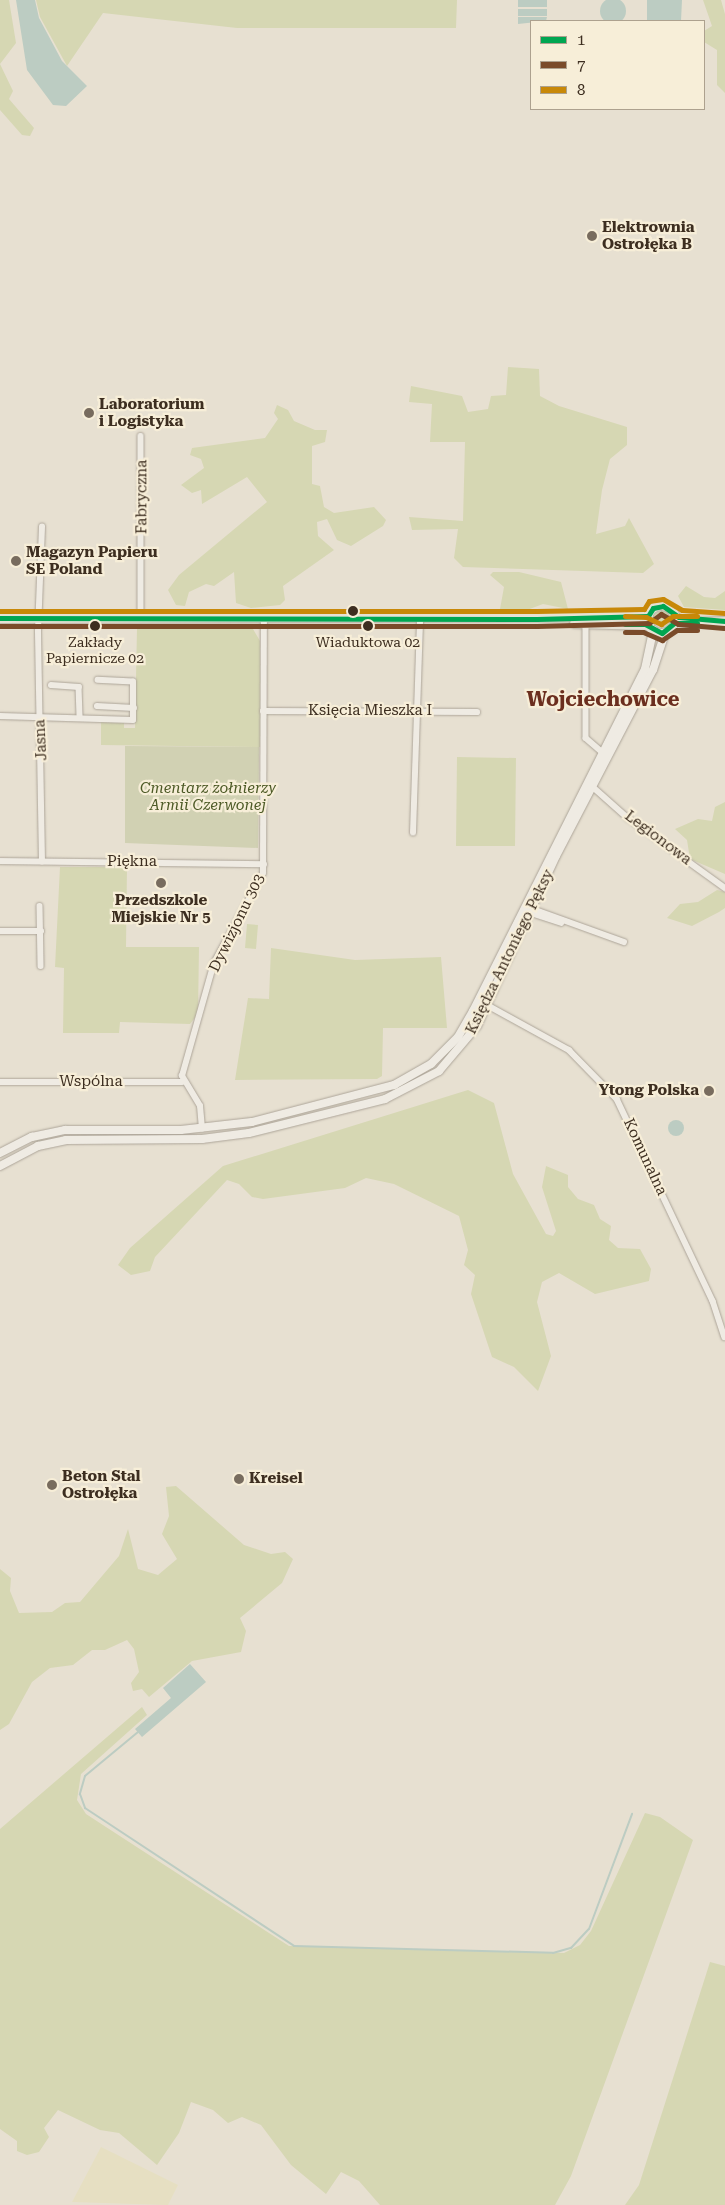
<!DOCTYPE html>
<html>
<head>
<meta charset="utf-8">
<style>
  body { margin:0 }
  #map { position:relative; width:725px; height:2205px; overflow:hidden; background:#e7e0d1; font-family:"Roboto Serif",serif }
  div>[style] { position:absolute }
  .farmland>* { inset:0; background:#e6dfc2 }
  .green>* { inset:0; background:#d6d7b3 }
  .round { border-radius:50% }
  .cemetery>* { inset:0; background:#d1d1b3 }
  .water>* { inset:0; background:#bcccc2 }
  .stream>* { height:2px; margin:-1px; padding:0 1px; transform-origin:1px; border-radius:1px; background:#bcccc2 }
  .roads { filter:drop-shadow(0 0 1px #ada599) drop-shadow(0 0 1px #ada599) }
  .street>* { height:5.5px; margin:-2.75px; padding:0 2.75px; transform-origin:2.75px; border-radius:2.75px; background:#efebe3 }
  .secondary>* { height:8px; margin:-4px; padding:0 4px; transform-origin:4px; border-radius:4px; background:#efebe3 }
  .primary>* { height:9px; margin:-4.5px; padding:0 4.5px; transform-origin:4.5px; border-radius:4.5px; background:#e6e1d4 }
  .primary>.ring { margin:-4.5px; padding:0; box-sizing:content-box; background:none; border:9px solid #e6e1d4; border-radius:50% }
  .bus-1>* { height:5px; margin:-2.5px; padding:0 2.5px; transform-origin:2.5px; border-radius:2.5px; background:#00a651 }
  .bus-2>* { height:5px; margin:-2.5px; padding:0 2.5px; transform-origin:2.5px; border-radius:2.5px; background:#7a4b2a }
  .bus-3>* { height:5px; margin:-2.5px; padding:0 2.5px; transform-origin:2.5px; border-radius:2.5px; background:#c88808 }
  .dots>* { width:14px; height:14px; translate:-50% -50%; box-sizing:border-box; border:2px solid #f7eed8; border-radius:50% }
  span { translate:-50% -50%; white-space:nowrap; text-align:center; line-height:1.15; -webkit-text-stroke:4.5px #f7eed8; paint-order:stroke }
  .bus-label { font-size:14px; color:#3d2e20 }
  .poi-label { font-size:15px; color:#3d2e20; font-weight:700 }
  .left { translate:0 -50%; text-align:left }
  .right { translate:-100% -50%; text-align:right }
  .street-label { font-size:15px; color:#3d2e20 }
  .park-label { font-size:15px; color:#4d5a26; font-style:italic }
  .district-label { font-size:20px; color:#6b2e1e; font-weight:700 }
  .legend { position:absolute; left:530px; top:20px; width:175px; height:90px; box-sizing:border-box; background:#f7eed8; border:1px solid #ada18e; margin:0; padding:6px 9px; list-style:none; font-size:15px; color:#3d2e20 }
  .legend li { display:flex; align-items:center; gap:10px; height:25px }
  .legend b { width:25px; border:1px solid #ada18e }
</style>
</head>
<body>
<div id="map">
  <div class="farmland">
    <i style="clip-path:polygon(101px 2147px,178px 2185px,168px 2205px,72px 2202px)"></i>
  </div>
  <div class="green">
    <i style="clip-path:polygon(0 0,9px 0,16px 43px,0 64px,13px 91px,9px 99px,34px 128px,30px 136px,22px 135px,0 110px)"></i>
    <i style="clip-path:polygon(36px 0,457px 0,456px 28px,237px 28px,103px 13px,67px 66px,40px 17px)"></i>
    <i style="clip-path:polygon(703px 0,721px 0,725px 14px,725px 93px,717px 85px,717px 50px,704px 42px,704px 31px,712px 26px)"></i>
    <i style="clip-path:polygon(508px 367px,539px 369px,540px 396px,559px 406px,627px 427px,627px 445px,610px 459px,602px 490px,596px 534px,625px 526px,629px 518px,654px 564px,643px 573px,463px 567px,454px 558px,458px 529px,412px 530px,409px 517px,463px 521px,465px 442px,430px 442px,432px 404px,409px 402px,411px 386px,462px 396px,468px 412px,488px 409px,491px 396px,506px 395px)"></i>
    <i style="clip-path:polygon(277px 405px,288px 410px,294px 421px,315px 430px,327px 430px,325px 442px,312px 446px,312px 484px,320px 486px,324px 507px,334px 513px,374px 507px,386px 520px,383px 526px,351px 546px,337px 540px,327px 519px,317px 522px,318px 536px,334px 550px,283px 586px,285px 600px,280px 605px,251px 608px,236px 603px,234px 572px,214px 586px,206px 584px,189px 592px,185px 606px,176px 605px,168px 590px,179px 575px,267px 502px,247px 477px,202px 504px,201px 490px,192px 493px,181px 485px,204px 468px,201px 459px,190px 455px,192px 448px,265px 438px,278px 419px,274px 413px)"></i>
    <i style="clip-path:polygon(493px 572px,519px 572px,561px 582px,568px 609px,543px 604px,527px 610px,500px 609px,504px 587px,490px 575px)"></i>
    <i style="clip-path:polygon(686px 586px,704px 597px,715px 598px,725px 591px,725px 610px,684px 607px,678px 596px)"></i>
    <i class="round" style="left:654px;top:611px;width:16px;height:16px"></i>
    <i style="clip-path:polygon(137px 628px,253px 629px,260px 641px,261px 747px,101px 745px,101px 721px,124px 721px,124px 728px,135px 728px)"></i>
    <i style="clip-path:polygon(457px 757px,516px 758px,515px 846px,456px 846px)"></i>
    <i style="clip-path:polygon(725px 802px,725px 874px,690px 859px,687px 840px,675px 829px,698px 819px,712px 821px,715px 807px)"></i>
    <i style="clip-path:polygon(60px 867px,127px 867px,126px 947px,199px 947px,198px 1014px,190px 1024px,120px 1022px,119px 1033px,63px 1033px,64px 968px,55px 967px)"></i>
    <i style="clip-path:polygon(717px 890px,725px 892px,725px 908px,719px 912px,692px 926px,667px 918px,680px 904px,698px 902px)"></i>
    <i style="clip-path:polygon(247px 924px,258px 925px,256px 949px,245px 948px)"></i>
    <i style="clip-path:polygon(271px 948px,355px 960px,441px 957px,447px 1028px,383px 1028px,382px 1076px,377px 1079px,235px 1080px,248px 998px,269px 999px)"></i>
    <i style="clip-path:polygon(468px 1090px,494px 1103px,513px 1174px,546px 1234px,553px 1236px,556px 1231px,542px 1187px,546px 1166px,568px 1175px,568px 1187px,578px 1199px,594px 1205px,600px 1219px,611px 1226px,609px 1240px,618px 1248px,640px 1249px,651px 1269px,649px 1281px,595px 1294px,559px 1273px,542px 1282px,537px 1302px,551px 1356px,538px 1391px,514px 1367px,492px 1357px,471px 1294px,475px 1275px,464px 1265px,468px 1250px,459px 1216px,394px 1184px,366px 1178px,345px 1188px,263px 1199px,252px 1197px,239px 1184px,227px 1180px,155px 1257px,150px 1271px,131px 1275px,118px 1265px,130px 1248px,223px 1166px)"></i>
    <i style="clip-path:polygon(176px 1486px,244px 1545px,271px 1554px,285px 1552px,293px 1559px,282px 1583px,240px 1618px,246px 1631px,241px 1652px,192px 1661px,149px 1697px,142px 1689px,133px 1691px,131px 1683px,139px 1672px,134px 1649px,127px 1640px,105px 1650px,92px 1650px,73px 1665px,50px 1668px,32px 1682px,9px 1724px,0 1730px,0 1569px,11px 1578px,10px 1591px,19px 1613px,52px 1612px,65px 1603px,80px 1602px,119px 1556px,128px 1529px,138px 1569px,158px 1575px,177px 1559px,162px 1534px,169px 1516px,166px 1487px)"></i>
    <i style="clip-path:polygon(142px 1707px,147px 1715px,81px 1774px,77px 1800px,86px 1814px,289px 1946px,564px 1953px,580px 1945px,591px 1931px,645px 1813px,660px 1817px,693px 1840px,571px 2176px,555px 2205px,380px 2205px,359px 2181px,341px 2172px,326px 2194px,291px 2165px,261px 2125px,242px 2117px,228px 2123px,213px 2110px,191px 2102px,179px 2133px,157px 2165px,119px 2133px,100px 2130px,58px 2110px,44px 2128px,49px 2137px,39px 2152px,27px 2155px,17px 2151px,17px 2141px,0 2129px,0 1829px)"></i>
    <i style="clip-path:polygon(710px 1962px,725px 1966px,725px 2205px,625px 2205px,639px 2185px)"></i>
  </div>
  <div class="cemetery">
    <i style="clip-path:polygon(125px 746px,259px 747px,258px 848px,125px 843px)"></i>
  </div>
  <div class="water">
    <i class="round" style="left:600px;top:-2px;width:26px;height:26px"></i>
    <i style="clip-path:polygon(16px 0,35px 0,39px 18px,62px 61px,87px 86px,66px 106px,53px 105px,27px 70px)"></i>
    <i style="clip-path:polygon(518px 0,547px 0,547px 7px,518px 7px)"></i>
    <i style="clip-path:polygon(647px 0,682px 0,681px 21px,647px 21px)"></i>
    <i style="clip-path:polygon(518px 9px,547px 9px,547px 16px,518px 16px)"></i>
    <i style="clip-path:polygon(518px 17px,547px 17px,546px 21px,518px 24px)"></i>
    <i class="round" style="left:668px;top:1120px;width:16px;height:16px"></i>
    <i style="clip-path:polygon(190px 1664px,206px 1682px,142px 1737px,135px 1729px,171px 1698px,163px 1688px)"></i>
  </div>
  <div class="stream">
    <i style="left:138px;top:1732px;width:69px;rotate:140.3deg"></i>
    <i style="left:85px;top:1776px;width:19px;rotate:106deg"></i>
    <i style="left:80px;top:1794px;width:15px;rotate:70deg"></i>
    <i style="left:85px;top:1808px;width:250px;rotate:33.4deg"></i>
    <i style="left:294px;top:1946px;width:259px;rotate:1.5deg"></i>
    <i style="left:553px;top:1953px;width:19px;rotate:-16deg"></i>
    <i style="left:571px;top:1948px;width:26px;rotate:-47deg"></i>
    <i style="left:589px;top:1929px;width:123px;rotate:-69.5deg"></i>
  </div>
  <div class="roads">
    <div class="street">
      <i style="left:141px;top:436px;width:183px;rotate:90deg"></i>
      <i style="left:586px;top:624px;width:114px;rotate:90deg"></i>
      <i style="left:586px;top:738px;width:21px;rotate:41deg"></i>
      <i style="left:51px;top:685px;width:28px;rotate:4deg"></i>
      <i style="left:79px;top:687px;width:30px;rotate:88deg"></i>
      <i style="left:97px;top:706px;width:37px;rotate:3deg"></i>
      <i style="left:263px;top:711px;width:214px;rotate:0.3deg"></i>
      <i style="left:0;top:716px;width:133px;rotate:1.7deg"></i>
      <i style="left:133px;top:720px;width:38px;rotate:-90deg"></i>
      <i style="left:133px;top:682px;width:35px;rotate:-177deg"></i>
      <i style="left:592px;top:786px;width:48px;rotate:41.6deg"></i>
      <i style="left:628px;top:818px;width:120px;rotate:35.8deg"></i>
      <i style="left:413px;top:833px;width:214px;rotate:-88.1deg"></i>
      <i style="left:0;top:861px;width:264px;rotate:0.7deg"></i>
      <i style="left:42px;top:862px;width:231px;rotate:-91deg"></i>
      <i style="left:38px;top:631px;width:104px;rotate:-87.8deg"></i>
      <i style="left:40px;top:906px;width:60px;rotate:89deg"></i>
      <i style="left:530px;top:908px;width:100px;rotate:19.9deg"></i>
      <i style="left:528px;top:912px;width:35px;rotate:18deg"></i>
      <i style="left:0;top:931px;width:41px"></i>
      <i style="left:487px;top:1005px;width:94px;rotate:28.8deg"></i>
      <i style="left:569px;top:1050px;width:69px;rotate:45.6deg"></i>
      <i style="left:617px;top:1099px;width:224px;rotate:64.6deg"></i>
      <i style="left:713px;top:1301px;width:38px;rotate:72deg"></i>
      <i style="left:0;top:1082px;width:182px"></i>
      <i style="left:202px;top:1129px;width:23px;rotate:-95deg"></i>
      <i style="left:200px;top:1106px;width:35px;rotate:-121deg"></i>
      <i style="left:182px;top:1076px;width:117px;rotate:-74.2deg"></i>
      <i style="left:214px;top:963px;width:102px;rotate:-61.4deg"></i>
      <i style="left:263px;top:873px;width:255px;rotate:-89.8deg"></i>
    </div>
    <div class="secondary">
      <i style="left:0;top:1153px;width:36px;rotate:-27deg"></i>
      <i style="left:32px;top:1137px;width:34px;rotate:-12deg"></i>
      <i style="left:65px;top:1130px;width:116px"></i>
      <i style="left:181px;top:1130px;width:71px;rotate:-6.4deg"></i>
      <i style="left:252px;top:1122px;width:147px;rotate:-14.6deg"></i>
      <i style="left:394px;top:1085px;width:43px;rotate:-29.6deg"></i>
      <i style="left:431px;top:1064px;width:38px;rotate:-45deg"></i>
      <i style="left:458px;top:1037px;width:30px;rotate:-60deg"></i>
      <i style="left:473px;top:1011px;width:383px;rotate:-63.3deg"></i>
      <i style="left:645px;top:669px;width:40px;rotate:-78deg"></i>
      <i style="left:0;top:1166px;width:43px;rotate:-27.8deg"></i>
      <i style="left:38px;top:1146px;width:29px;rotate:-12deg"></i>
      <i style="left:66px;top:1140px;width:136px;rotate:-0.4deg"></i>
      <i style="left:202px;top:1139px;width:47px;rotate:-7.3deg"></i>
      <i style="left:249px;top:1133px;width:140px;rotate:-14deg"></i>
      <i style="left:385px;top:1099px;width:61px;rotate:-27.4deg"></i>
      <i style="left:439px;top:1071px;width:59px;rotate:-49.8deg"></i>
      <i style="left:477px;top:1026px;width:187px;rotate:-65.1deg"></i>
      <i style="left:556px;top:856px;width:210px;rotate:-62.5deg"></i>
      <i style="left:653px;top:670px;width:39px;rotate:-72deg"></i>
    </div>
    <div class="primary">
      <i class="ring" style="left:647px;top:605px;width:19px;height:19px"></i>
      <i style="left:0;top:618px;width:648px;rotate:-0.18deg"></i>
      <i style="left:574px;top:623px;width:75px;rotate:1.5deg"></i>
      <i style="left:674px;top:623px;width:51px;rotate:-2.2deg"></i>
    </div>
  </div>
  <div class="bus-1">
    <i style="left:0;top:618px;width:537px;rotate:0.11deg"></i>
    <i style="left:537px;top:619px;width:111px;rotate:-1.5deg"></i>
    <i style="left:648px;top:616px;width:9px;rotate:-58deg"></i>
    <i style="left:653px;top:608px;width:10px;rotate:-11deg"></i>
    <i style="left:663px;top:606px;width:19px;rotate:35deg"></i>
    <i style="left:679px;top:617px;width:46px;rotate:5deg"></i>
    <i style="left:625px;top:624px;width:20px"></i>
    <i style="left:645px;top:624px;width:19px;rotate:28deg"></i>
    <i style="left:662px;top:633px;width:16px;rotate:-40deg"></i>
    <i style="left:674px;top:623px;width:23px"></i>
  </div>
  <div class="bus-2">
    <i style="left:0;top:626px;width:537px"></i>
    <i style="left:537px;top:626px;width:112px;rotate:-1.5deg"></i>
    <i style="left:649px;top:623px;width:15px;rotate:-37deg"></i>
    <i style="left:661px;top:614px;width:20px;rotate:30deg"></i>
    <i style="left:678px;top:624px;width:46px;rotate:5deg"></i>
    <i style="left:625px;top:632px;width:18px"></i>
    <i style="left:643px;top:632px;width:21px;rotate:23deg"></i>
    <i style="left:662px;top:640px;width:18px;rotate:-34deg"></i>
    <i style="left:677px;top:630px;width:20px"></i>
  </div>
  <div class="bus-3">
    <i style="left:0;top:611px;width:537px"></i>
    <i style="left:537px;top:611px;width:107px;rotate:-1.1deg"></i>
    <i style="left:644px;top:609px;width:9px;rotate:-58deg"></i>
    <i style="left:649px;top:601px;width:14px;rotate:-8deg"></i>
    <i style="left:663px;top:599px;width:22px;rotate:30deg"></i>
    <i style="left:682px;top:610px;width:43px;rotate:4deg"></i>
    <i style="left:625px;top:616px;width:21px;rotate:3deg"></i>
    <i style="left:646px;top:617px;width:17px;rotate:25deg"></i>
    <i style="left:661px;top:624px;width:14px;rotate:-34deg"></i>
    <i style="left:673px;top:616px;width:24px"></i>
  </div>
  <div class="dots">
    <i style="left:592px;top:236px;background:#786c5e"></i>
    <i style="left:89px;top:413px;background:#786c5e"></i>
    <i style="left:16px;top:561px;background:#786c5e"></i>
    <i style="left:353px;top:611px;background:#3d2e20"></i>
    <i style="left:95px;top:626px;background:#3d2e20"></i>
    <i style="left:368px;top:626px;background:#3d2e20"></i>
    <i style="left:161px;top:883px;background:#786c5e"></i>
    <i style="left:709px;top:1091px;background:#786c5e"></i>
    <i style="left:239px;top:1479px;background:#786c5e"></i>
    <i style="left:52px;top:1485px;background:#786c5e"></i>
  </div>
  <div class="bus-label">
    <span style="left:95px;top:650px">Zakłady<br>Papiernicze 02</span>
    <span style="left:368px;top:642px">Wiaduktowa 02</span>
  </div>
  <div class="poi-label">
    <span class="left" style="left:602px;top:236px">Elektrownia<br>Ostrołęka B</span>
    <span class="left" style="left:99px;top:413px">Laboratorium<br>i Logistyka</span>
    <span class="left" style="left:26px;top:561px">Magazyn Papieru<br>SE Poland</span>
    <span style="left:161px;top:909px">Przedszkole<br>Miejskie Nr 5</span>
    <span class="right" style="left:699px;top:1091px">Ytong Polska</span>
    <span class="left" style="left:62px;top:1485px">Beton Stal<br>Ostrołęka</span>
    <span class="left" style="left:249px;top:1479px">Kreisel</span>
  </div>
  <div class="street-label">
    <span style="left:142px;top:497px;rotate:-90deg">Fabryczna</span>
    <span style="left:370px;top:711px">Księcia Mieszka I</span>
    <span style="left:41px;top:740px;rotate:-93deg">Jasna</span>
    <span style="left:658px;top:838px;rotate:37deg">Legionowa</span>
    <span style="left:132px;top:862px">Piękna</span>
    <span style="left:237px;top:923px;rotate:-64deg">Dywizjonu 303</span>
    <span style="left:510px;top:952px;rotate:-64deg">Księdza Antoniego Pęksy</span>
    <span style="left:91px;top:1082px">Wspólna</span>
    <span style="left:645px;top:1157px;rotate:65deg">Komunalna</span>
  </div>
  <div class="park-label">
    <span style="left:208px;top:797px">Cmentarz żołnierzy<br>Armii Czerwonej</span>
  </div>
  <div class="district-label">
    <span style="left:603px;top:699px">Wojciechowice</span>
  </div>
  <ul class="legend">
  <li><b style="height:6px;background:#00a651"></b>1</li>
  <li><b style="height:6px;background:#7a4b2a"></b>7</li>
  <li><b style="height:6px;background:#c88808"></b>8</li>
  </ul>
</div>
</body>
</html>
